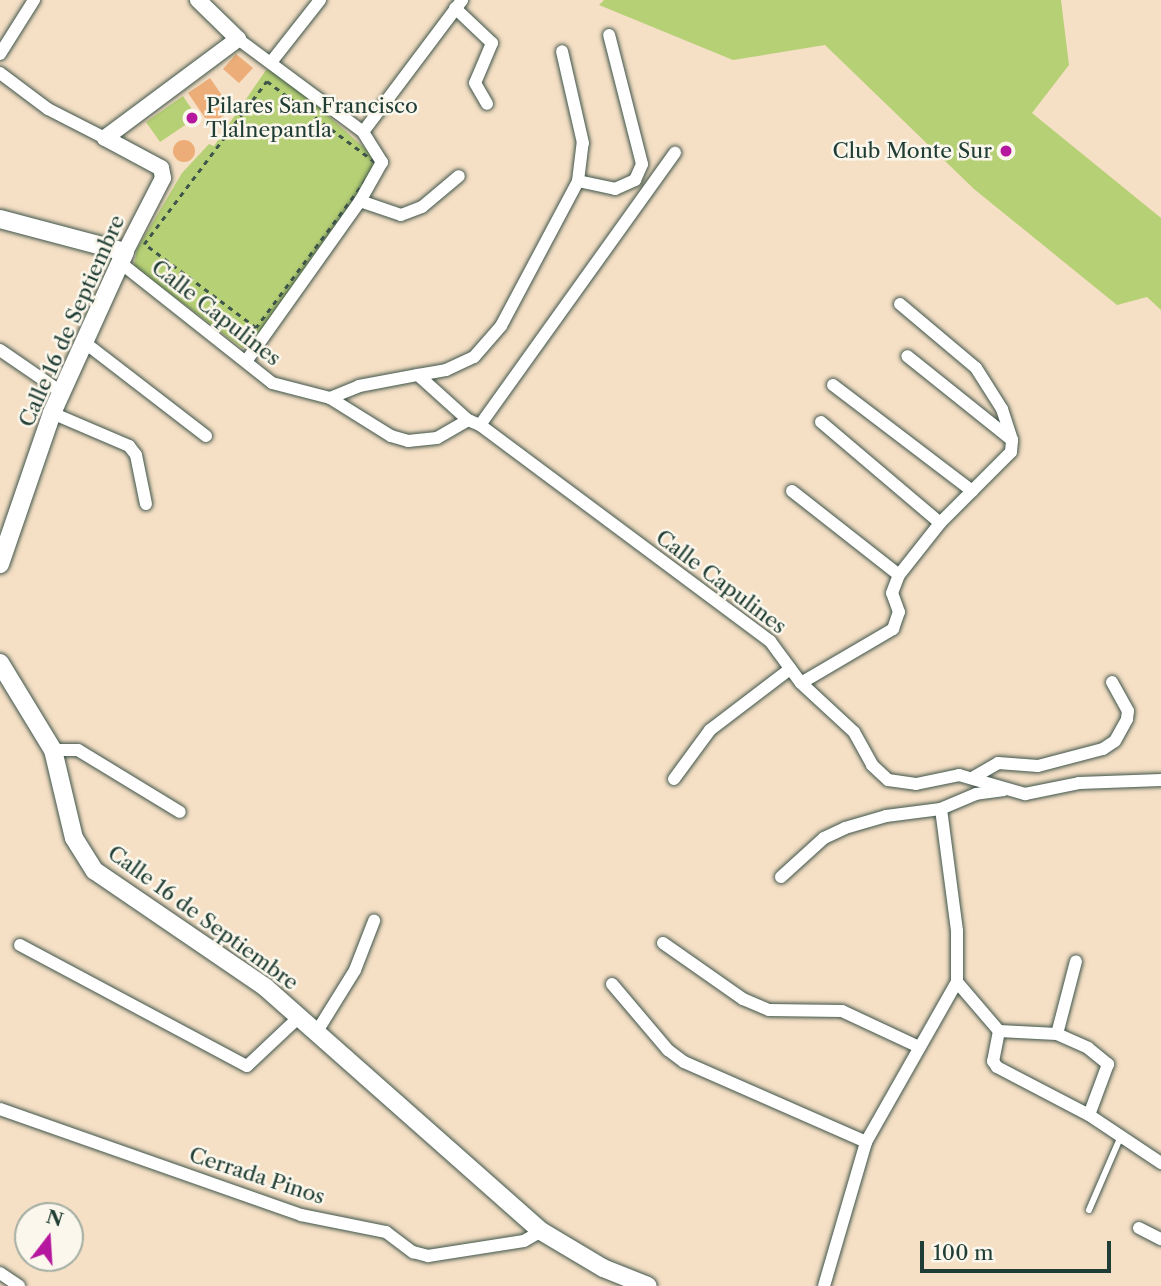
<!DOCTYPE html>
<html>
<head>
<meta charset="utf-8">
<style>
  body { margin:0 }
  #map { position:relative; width:1161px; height:1286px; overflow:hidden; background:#f5dfc5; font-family:"Libre Caslon Text",serif }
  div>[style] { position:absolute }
  .green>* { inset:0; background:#b6d075 }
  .building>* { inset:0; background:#ecad78 }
  .round { border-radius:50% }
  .path>* { height:2.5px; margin-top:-1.25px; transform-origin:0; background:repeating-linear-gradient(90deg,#3f554a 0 5px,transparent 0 10px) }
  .roads { filter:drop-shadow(0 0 2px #3f554a) drop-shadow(0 0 2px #3f554a) }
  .service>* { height:6px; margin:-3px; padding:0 3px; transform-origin:3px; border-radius:3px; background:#fff }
  .minor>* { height:12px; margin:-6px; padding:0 6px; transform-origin:6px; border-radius:6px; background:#fff }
  .tertiary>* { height:16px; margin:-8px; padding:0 8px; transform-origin:8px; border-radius:8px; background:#fff }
  .secondary>* { height:18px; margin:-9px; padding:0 9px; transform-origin:9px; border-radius:9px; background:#fff }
  .dots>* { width:19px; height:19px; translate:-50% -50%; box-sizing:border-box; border:4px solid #fbf7ec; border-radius:50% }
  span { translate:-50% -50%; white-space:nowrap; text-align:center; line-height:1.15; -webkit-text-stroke:5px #fbf7ec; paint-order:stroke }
  .poi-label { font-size:21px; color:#1f3d34 }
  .left { translate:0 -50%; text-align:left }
  .right { translate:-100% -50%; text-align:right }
  .street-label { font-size:21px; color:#1f3d34 }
  .north { position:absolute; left:14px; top:1202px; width:70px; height:70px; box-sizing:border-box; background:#fbf7ec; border:2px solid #a3ada2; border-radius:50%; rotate:17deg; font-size:19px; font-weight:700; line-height:28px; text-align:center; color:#1f3d34 }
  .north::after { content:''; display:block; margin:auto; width:24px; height:32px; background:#b5179e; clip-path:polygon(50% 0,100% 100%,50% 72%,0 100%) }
  .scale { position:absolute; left:920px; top:1241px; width:191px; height:32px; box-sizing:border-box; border:4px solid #1f3d34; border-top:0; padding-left:9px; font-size:21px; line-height:24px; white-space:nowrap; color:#1f3d34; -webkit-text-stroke:5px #fbf7ec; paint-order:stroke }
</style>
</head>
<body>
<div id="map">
  <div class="green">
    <i style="clip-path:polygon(604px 0,1061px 0,1069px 65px,1032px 113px,1161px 218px,1161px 310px,1147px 297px,1117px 305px,974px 189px,825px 45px,733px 60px,599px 5px)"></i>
    <i style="clip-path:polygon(266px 70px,277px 70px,380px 162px,382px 170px,248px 347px,242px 348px,134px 266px,137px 249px,182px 173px,209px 144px,214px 146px)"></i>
    <i style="clip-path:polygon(183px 96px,197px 117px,160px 142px,146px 122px)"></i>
  </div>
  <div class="building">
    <i style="clip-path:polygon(236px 54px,253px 68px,239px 83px,223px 69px)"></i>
    <i style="clip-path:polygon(210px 78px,232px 110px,210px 125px,188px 93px)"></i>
    <i class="round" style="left:173px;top:140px;width:22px;height:22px"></i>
  </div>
  <div class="path">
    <i style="left:267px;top:81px;width:139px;rotate:36.8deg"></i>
    <i style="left:378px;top:164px;width:204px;rotate:126.6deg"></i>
    <i style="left:256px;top:328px;width:140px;rotate:-143.1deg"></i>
    <i style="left:144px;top:244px;width:204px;rotate:-53deg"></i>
  </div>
  <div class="roads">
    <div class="service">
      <i style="left:1089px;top:1210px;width:81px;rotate:-66.6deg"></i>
    </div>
    <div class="minor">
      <i style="left:455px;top:8px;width:51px;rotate:43.4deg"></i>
      <i style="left:492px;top:43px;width:43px;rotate:113deg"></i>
      <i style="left:475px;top:83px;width:24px;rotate:60deg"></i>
      <i style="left:238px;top:39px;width:156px;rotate:36.6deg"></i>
      <i style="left:363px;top:132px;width:36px;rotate:58deg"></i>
      <i style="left:382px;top:162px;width:45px;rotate:119.4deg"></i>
      <i style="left:360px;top:201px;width:195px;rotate:125.4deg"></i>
      <i style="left:0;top:54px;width:64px;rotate:-57.8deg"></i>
      <i style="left:272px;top:61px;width:78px;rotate:-51.8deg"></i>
      <i style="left:0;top:73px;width:60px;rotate:36.9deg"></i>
      <i style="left:48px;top:109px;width:64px;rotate:27deg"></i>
      <i style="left:363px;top:132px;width:165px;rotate:-53.1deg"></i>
      <i style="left:578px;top:181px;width:38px;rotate:12deg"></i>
      <i style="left:615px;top:189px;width:22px;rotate:-24deg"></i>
      <i style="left:635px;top:180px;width:17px;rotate:-66deg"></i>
      <i style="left:642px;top:164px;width:133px;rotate:-104.3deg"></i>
      <i style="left:360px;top:201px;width:43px;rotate:18.9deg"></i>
      <i style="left:401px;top:215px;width:22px;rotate:-21deg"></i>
      <i style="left:422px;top:207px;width:48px;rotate:-40deg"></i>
      <i style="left:122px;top:264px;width:191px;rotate:38.4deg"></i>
      <i style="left:272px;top:383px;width:60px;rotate:14.5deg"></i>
      <i style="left:330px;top:398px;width:72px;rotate:31.9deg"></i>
      <i style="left:391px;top:436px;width:18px;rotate:16deg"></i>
      <i style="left:408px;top:441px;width:29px;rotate:-6deg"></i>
      <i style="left:437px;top:438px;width:36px;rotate:-30deg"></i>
      <i style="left:468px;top:420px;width:13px;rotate:23deg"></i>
      <i style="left:480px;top:425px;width:362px;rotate:36.7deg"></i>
      <i style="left:770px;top:641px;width:52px;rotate:53.6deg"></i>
      <i style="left:801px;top:683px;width:72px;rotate:42.8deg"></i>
      <i style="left:854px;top:732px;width:38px;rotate:61deg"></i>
      <i style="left:872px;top:765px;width:22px;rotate:43deg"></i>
      <i style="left:888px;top:780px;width:28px;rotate:8deg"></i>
      <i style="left:916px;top:784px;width:44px;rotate:-11.8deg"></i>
      <i style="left:959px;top:775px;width:69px;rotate:16.1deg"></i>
      <i style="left:1025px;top:794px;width:55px;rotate:-11.5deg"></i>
      <i style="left:1079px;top:783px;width:82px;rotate:-2.1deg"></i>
      <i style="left:900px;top:304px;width:99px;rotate:40.1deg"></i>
      <i style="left:976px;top:368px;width:49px;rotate:57.6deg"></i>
      <i style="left:1002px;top:409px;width:33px;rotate:72deg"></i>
      <i style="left:84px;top:342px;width:154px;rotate:37.6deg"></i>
      <i style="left:0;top:350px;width:74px;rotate:34.5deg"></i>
      <i style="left:418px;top:375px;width:28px;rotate:-10deg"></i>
      <i style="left:446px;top:370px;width:31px;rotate:-25deg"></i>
      <i style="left:474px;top:357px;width:41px;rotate:-48.9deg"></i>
      <i style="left:501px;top:326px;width:164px;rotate:-62deg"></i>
      <i style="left:578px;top:181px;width:38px;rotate:-83deg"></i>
      <i style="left:583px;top:143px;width:94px;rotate:-102.9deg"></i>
      <i style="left:833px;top:385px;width:175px;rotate:37.3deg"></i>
      <i style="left:330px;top:398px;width:31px;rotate:-22deg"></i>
      <i style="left:359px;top:386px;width:60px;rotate:-10.6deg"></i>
      <i style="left:418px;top:375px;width:67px;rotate:42deg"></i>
      <i style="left:52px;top:413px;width:84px;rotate:23.2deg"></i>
      <i style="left:129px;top:446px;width:11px;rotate:52deg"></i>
      <i style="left:136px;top:455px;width:50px;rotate:78.5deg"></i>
      <i style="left:821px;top:422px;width:156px;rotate:40.3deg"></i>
      <i style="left:480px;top:425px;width:335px;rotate:-54.4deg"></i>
      <i style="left:792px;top:491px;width:136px;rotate:38.1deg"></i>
      <i style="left:801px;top:683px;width:107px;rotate:-30.4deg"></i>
      <i style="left:893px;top:629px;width:18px;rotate:-71deg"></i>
      <i style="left:899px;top:612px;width:20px;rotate:-110deg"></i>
      <i style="left:892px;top:593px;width:19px;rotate:-69deg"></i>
      <i style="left:899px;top:575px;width:66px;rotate:-51.7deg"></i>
      <i style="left:940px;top:523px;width:100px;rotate:-45deg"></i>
      <i style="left:1011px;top:452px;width:12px;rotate:-85deg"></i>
      <i style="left:1012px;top:440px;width:134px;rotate:-141.3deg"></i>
      <i style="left:53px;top:750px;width:25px"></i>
      <i style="left:78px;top:750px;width:119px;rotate:31.3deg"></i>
      <i style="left:974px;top:777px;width:28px;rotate:-30deg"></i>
      <i style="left:998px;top:763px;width:40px;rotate:4.3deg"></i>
      <i style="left:1038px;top:766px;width:67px;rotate:-14.7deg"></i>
      <i style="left:1103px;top:749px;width:14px;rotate:-34deg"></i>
      <i style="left:1115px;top:741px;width:25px;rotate:-61deg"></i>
      <i style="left:1127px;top:719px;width:8px;rotate:-83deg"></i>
      <i style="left:1128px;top:711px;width:33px;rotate:-119deg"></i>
      <i style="left:674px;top:779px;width:61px;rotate:-53.7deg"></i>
      <i style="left:710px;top:730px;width:101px;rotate:-37.3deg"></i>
      <i style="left:1004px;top:790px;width:28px;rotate:172deg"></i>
      <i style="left:976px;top:794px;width:38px;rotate:157deg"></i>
      <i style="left:941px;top:809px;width:123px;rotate:82.5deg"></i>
      <i style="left:957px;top:931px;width:51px;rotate:90deg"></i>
      <i style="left:957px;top:982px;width:65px;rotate:49.4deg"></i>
      <i style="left:999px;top:1031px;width:58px;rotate:3deg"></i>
      <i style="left:1057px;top:1034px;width:34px;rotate:24deg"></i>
      <i style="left:1088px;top:1048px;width:26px;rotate:39deg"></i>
      <i style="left:1108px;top:1064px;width:54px;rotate:110.4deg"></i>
      <i style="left:1089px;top:1115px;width:87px;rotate:33.7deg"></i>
      <i style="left:781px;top:877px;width:58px;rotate:-42.2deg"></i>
      <i style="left:824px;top:838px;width:23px;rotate:-25deg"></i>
      <i style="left:845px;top:828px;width:43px;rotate:-16.3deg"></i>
      <i style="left:886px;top:816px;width:55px;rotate:-7.3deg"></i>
      <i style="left:663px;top:943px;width:98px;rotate:35deg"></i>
      <i style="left:743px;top:999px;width:28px;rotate:23deg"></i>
      <i style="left:769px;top:1010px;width:73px;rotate:0.8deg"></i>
      <i style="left:842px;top:1011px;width:83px;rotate:25deg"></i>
      <i style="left:20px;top:945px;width:257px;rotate:28.1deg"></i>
      <i style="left:247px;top:1066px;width:71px;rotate:-43.3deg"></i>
      <i style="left:612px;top:984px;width:87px;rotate:49.7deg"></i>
      <i style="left:668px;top:1050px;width:20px;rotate:37deg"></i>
      <i style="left:684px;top:1062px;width:199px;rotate:23.7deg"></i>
      <i style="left:999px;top:1031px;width:31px;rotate:101deg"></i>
      <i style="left:993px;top:1061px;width:7px;rotate:56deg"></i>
      <i style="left:997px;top:1067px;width:104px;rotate:27.6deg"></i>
      <i style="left:316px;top:1033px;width:74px;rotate:-58.2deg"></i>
      <i style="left:355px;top:970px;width:53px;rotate:-68.8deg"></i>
      <i style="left:1057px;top:1034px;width:75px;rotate:-75.4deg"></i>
      <i style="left:0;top:1109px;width:319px;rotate:19.4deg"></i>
      <i style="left:301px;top:1215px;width:87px;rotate:11.3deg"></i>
      <i style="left:386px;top:1232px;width:34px;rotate:37deg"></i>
      <i style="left:413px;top:1252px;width:16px;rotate:15deg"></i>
      <i style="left:428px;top:1256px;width:97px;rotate:-8.9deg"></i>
      <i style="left:524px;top:1241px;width:20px;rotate:-30deg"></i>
      <i style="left:1139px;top:1228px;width:25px;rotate:27deg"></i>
      <i style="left:0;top:1273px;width:23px;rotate:34deg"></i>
      <i style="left:824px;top:1286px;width:150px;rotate:-73.7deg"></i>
      <i style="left:866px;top:1142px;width:184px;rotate:-60.4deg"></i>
    </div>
    <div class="tertiary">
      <i style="left:125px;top:252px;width:83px;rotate:-62.8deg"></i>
      <i style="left:163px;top:178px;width:10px;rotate:-101deg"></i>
      <i style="left:161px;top:168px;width:64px;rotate:-151.8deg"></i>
      <i style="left:105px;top:138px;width:166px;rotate:-36.7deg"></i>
      <i style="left:238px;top:39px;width:56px;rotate:-135.7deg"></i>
    </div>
    <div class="secondary">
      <i style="left:0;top:219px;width:129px;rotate:14.8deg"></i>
      <i style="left:125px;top:252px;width:177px;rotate:114.4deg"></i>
      <i style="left:52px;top:413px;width:160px;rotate:109deg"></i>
      <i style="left:0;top:663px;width:102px;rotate:58.7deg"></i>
      <i style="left:53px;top:750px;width:90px;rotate:76.6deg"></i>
      <i style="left:74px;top:838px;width:39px;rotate:58deg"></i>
      <i style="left:95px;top:871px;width:206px;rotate:34.3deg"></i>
      <i style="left:265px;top:987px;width:368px;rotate:41.5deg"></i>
      <i style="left:541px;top:1231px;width:72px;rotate:30.8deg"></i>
      <i style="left:603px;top:1268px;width:48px;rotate:21.8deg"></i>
    </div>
  </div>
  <div class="dots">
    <i style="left:192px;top:118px;background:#b5179e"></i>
    <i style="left:1006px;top:151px;background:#b5179e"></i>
  </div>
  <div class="poi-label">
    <span class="left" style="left:206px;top:118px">Pilares San Francisco<br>Tlalnepantla</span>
    <span class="right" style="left:992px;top:151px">Club Monte Sur</span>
  </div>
  <div class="street-label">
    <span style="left:216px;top:313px;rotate:38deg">Calle Capulines</span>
    <span style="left:72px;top:321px;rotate:-66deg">Calle 16 de Septiembre</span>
    <span style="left:721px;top:582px;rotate:37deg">Calle Capulines</span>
    <span style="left:203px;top:918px;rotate:36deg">Calle 16 de Septiembre</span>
    <span style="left:257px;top:1176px;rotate:18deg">Cerrada Pinos</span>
  </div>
  <div class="north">N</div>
  <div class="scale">100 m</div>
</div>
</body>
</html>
